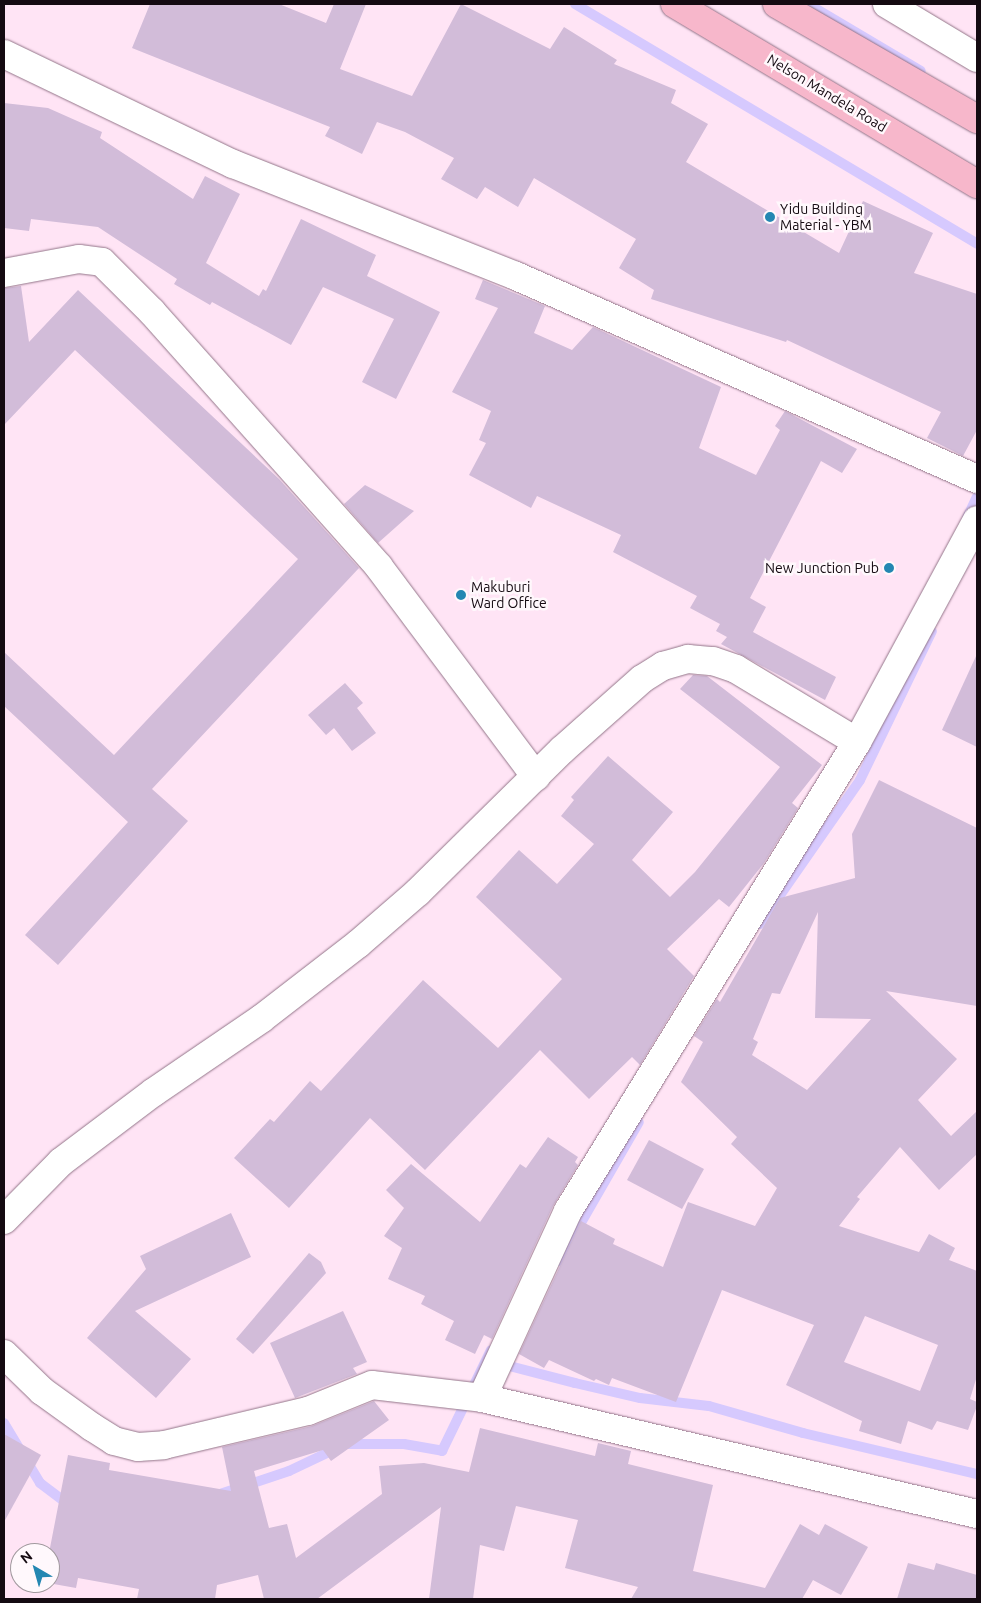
<!DOCTYPE html>
<html>
<head>
<meta charset="utf-8">
<style>
  body { margin:0 }
  #map { position:relative; width:981px; height:1603px; overflow:hidden; background:#ffe4f5; font-family:Ubuntu,sans-serif }
  div>[style] { position:absolute }
  .stream>* { height:10px; margin:-5px; padding:0 5px; transform-origin:5px; border-radius:5px; background:#d6c9fe }
  .building>* { inset:0; background:#d2bcd9 }
  .roads { filter:drop-shadow(0 0 1px #937589) drop-shadow(0 0 1px #937589) }
  .minor>* { height:28px; margin:-14px; padding:0 14px; transform-origin:14px; border-radius:14px; background:#fff }
  .primary>* { height:28px; margin:-14px; padding:0 14px; transform-origin:14px; border-radius:14px; background:#f7b7cb }
  .dots>* { width:14px; height:14px; translate:-50% -50%; box-sizing:border-box; border:2px solid #fff8fc; border-radius:50% }
  span { translate:-50% -50%; white-space:nowrap; text-align:center; line-height:1.15; -webkit-text-stroke:5px #fff8fc; paint-order:stroke }
  .street-label { font-size:14px; color:#140a11 }
  .poi-label { font-size:14px; color:#140a11 }
  .left { translate:0 -50%; text-align:left }
  .right { translate:-100% -50%; text-align:right }
  .frame { position:absolute; inset:0; border:5px solid #140a11; pointer-events:none }
  .north { position:absolute; left:10px; top:1543px; width:50px; height:50px; box-sizing:border-box; background:#fff8fc; border:1px solid #a1999e; border-radius:50%; rotate:322deg; font-size:14px; font-weight:700; line-height:20px; text-align:center; color:#140a11 }
  .north::after { content:''; display:block; margin:auto; width:18px; height:22px; background:#2487b2; clip-path:polygon(50% 0,100% 100%,50% 72%,0 100%) }
</style>
</head>
<body>
<div id="map">
  <div class="stream">
    <i style="left:575px;top:4px;width:468px;rotate:30.8deg"></i>
    <i style="left:808px;top:4px;width:131px;rotate:30.7deg"></i>
    <i style="left:967px;top:518px;width:23px;rotate:-65deg"></i>
    <i style="left:760px;top:924px;width:175px;rotate:-55.2deg"></i>
    <i style="left:860px;top:780px;width:165px;rotate:-64.2deg"></i>
    <i style="left:559px;top:1261px;width:160px;rotate:-60.1deg"></i>
    <i style="left:504px;top:1361px;width:4px;rotate:124deg"></i>
    <i style="left:502px;top:1364px;width:75px;rotate:14.6deg"></i>
    <i style="left:575px;top:1383px;width:67px;rotate:13deg"></i>
    <i style="left:640px;top:1398px;width:69px;rotate:6.6deg"></i>
    <i style="left:709px;top:1406px;width:98px;rotate:16deg"></i>
    <i style="left:803px;top:1433px;width:179px;rotate:13.3deg"></i>
    <i style="left:4px;top:1423px;width:70px;rotate:59deg"></i>
    <i style="left:40px;top:1483px;width:39px;rotate:37deg"></i>
    <i style="left:217px;top:1495px;width:76px;rotate:-18.4deg"></i>
    <i style="left:289px;top:1471px;width:63px;rotate:-25.3deg"></i>
    <i style="left:346px;top:1444px;width:58px"></i>
    <i style="left:404px;top:1444px;width:39px;rotate:10deg"></i>
    <i style="left:442px;top:1451px;width:112px;rotate:-64.1deg"></i>
  </div>
  <div class="building">
    <i style="clip-path:polygon(150px 4px,279px 4px,326px 23px,334px 4px,366px 4px,340px 69px,412px 96px,461px 4px,550px 49px,564px 27px,617px 60px,614px 64px,676px 90px,671px 103px,708px 124px,686px 162px,839px 253px,863px 201px,933px 233px,914px 273px,977px 294px,977px 430px,963px 456px,927px 438px,941px 412px,787px 340px,786px 342px,651px 299px,654px 290px,619px 268px,636px 239px,534px 178px,518px 207px,485px 187px,477px 199px,441px 179px,454px 158px,405px 132px,377px 122px,362px 154px,325px 136px,330px 127px,132px 48px)"></i>
    <i style="clip-path:polygon(4px 103px,48px 108px,102px 132px,100px 138px,193px 199px,205px 176px,240px 194px,206px 263px,259px 296px,263px 289px,266px 291px,301px 219px,376px 255px,367px 276px,440px 312px,396px 399px,362px 382px,394px 319px,323px 287px,291px 345px,212px 302px,210px 305px,174px 284px,177px 279px,98px 227px,31px 219px,29px 231px,4px 228px)"></i>
    <i style="clip-path:polygon(483px 280px,545px 306px,534px 333px,572px 350px,593px 327px,721px 387px,699px 448px,756px 475px,780px 430px,775px 426px,785px 411px,857px 449px,842px 473px,821px 461px,750px 598px,766px 607px,753px 632px,836px 677px,825px 700px,721px 644px,727px 637px,716px 631px,720px 624px,690px 608px,697px 596px,613px 552px,621px 535px,537px 496px,531px 508px,469px 475px,486px 443px,479px 440px,491px 411px,452px 392px,498px 308px,475px 299px)"></i>
    <i style="clip-path:polygon(21px 286px,29px 342px,78px 290px,279px 479px,359px 568px,152px 789px,188px 821px,58px 965px,25px 935px,128px 822px,4px 706px,4px 652px,114px 755px,298px 559px,75px 350px,4px 425px,4px 288px)"></i>
    <i style="clip-path:polygon(365px 485px,414px 511px,378px 543px,344px 504px)"></i>
    <i style="clip-path:polygon(977px 654px,977px 747px,942px 730px)"></i>
    <i style="clip-path:polygon(693px 675px,707px 676px,822px 765px,792px 803px,798px 808px,764px 863px,729px 907px,719px 899px,667px 949px,694px 976px,640px 1065px,632px 1057px,589px 1099px,540px 1050px,425px 1170px,370px 1118px,289px 1208px,234px 1158px,270px 1119px,274px 1122px,310px 1081px,321px 1091px,423px 980px,498px 1048px,562px 979px,476px 897px,519px 850px,557px 884px,594px 844px,561px 816px,574px 800px,571px 797px,608px 756px,673px 812px,632px 860px,670px 897px,695px 872px,780px 767px,680px 689px)"></i>
    <i style="clip-path:polygon(345px 683px,363px 703px,357px 708px,376px 733px,352px 751px,334px 728px,326px 735px,308px 715px)"></i>
    <i style="clip-path:polygon(evenodd,879px 780px,977px 828px,977px 1006px,886px 991px,957px 1059px,918px 1100px,951px 1136px,977px 1111px,977px 1154px,939px 1190px,900px 1147px,857px 1197px,860px 1199px,839px 1226px,919px 1252px,929px 1234px,955px 1248px,949px 1260px,977px 1271px,977px 1376px,970px 1399px,977px 1402px,977px 1406px,968px 1430px,937px 1421px,932px 1430px,908px 1421px,901px 1444px,859px 1431px,862px 1421px,786px 1385px,814px 1325px,722px 1290px,676px 1402px,612px 1378px,609px 1385px,596px 1379px,594px 1381px,549px 1360px,544px 1368px,519px 1354px,581px 1221px,615px 1239px,613px 1244px,663px 1267px,688px 1202px,755px 1226px,777px 1188px,731px 1144px,737px 1137px,681px 1082px,703px 1042px,694px 1036px,717px 999px,720px 1002px,780px 898px,855px 878px,852px 834px,879px 780px,818px 912px,815px 1018px,871px 1019px,807px 1090px,752px 1055px,758px 1042px,753px 1039px,772px 993px,780px 994px,818px 912px,879px 780px,865px 1316px,938px 1345px,920px 1391px,844px 1362px,865px 1316px)"></i>
    <i style="clip-path:polygon(548px 1137px,578px 1157px,575px 1162px,578px 1165px,553px 1206px,492px 1339px,484px 1335px,475px 1354px,445px 1340px,454px 1321px,421px 1304px,425px 1296px,388px 1279px,402px 1248px,384px 1236px,404px 1208px,386px 1190px,411px 1164px,480px 1222px,520px 1164px,526px 1168px)"></i>
    <i style="clip-path:polygon(649px 1140px,704px 1169px,682px 1209px,627px 1180px)"></i>
    <i style="clip-path:polygon(231px 1213px,251px 1257px,135px 1311px,191px 1359px,156px 1398px,87px 1338px,146px 1269px,140px 1256px)"></i>
    <i style="clip-path:polygon(309px 1253px,321px 1262px,326px 1273px,253px 1354px,236px 1339px)"></i>
    <i style="clip-path:polygon(343px 1311px,367px 1362px,353px 1368px,357px 1374px,295px 1398px,270px 1343px)"></i>
    <i style="clip-path:polygon(374px 1401px,389px 1420px,331px 1461px,323px 1450px,254px 1471px,269px 1528px,287px 1524px,296px 1558px,382px 1494px,379px 1466px,424px 1463px,469px 1472px,480px 1428px,595px 1456px,598px 1443px,631px 1451px,628px 1464px,713px 1485px,693px 1571px,765px 1588px,800px 1524px,819px 1535px,825px 1524px,868px 1547px,841px 1595px,813px 1580px,802px 1599px,631px 1599px,638px 1587px,565px 1568px,578px 1520px,516px 1506px,504px 1551px,480px 1545px,473px 1599px,429px 1599px,441px 1507px,317px 1599px,264px 1599px,258px 1575px,217px 1585px,215px 1599px,137px 1599px,139px 1589px,78px 1578px,76px 1588px,48px 1583px,49px 1553px,68px 1455px,110px 1463px,109px 1470px,231px 1491px,222px 1447px,312px 1426px)"></i>
    <i style="clip-path:polygon(4px 1434px,41px 1455px,4px 1522px)"></i>
    <i style="clip-path:polygon(908px 1563px,934px 1570px,936px 1563px,977px 1575px,977px 1599px,897px 1599px)"></i>
  </div>
  <div class="roads">
    <div class="minor">
      <i style="left:887px;top:4px;width:105px;rotate:31deg"></i>
      <i style="left:4px;top:54px;width:254px;rotate:25.7deg"></i>
      <i style="left:233px;top:164px;width:304px;rotate:21.6deg"></i>
      <i style="left:516px;top:276px;width:504px;rotate:23.77deg"></i>
      <i style="left:4px;top:273px;width:76px;rotate:-10.6deg"></i>
      <i style="left:79px;top:259px;width:23px;rotate:7deg"></i>
      <i style="left:102px;top:262px;width:71px;rotate:45deg"></i>
      <i style="left:152px;top:312px;width:341px;rotate:48.3deg"></i>
      <i style="left:379px;top:567px;width:262px;rotate:53.2deg"></i>
      <i style="left:4px;top:1220px;width:81px;rotate:-45.5deg"></i>
      <i style="left:61px;top:1162px;width:116px;rotate:-37deg"></i>
      <i style="left:154px;top:1092px;width:130px;rotate:-34.3deg"></i>
      <i style="left:261px;top:1019px;width:123px;rotate:-37.7deg"></i>
      <i style="left:358px;top:944px;width:79px;rotate:-40.9deg"></i>
      <i style="left:418px;top:892px;width:202px;rotate:-44.6deg"></i>
      <i style="left:562px;top:750px;width:107px;rotate:-41.6deg"></i>
      <i style="left:642px;top:679px;width:25px;rotate:-32deg"></i>
      <i style="left:663px;top:666px;width:26px;rotate:-16deg"></i>
      <i style="left:688px;top:659px;width:25px;rotate:5deg"></i>
      <i style="left:713px;top:661px;width:24px;rotate:19deg"></i>
      <i style="left:736px;top:669px;width:141px;rotate:31.1deg"></i>
      <i style="left:4px;top:1354px;width:53px;rotate:44.2deg"></i>
      <i style="left:42px;top:1391px;width:62px;rotate:35.8deg"></i>
      <i style="left:92px;top:1427px;width:26px;rotate:32deg"></i>
      <i style="left:114px;top:1441px;width:25px;rotate:14deg"></i>
      <i style="left:138px;top:1447px;width:26px;rotate:-4deg"></i>
      <i style="left:164px;top:1445px;width:148px;rotate:-13.3deg"></i>
      <i style="left:308px;top:1411px;width:69px;rotate:-22.1deg"></i>
      <i style="left:372px;top:1385px;width:111px;rotate:6.7deg"></i>
      <i style="left:482px;top:1398px;width:508px;rotate:13.19deg"></i>
      <i style="left:482px;top:1398px;width:206px;rotate:-65.3deg"></i>
      <i style="left:568px;top:1211px;width:551px;rotate:-58.36deg"></i>
      <i style="left:857px;top:742px;width:252px;rotate:-61.6deg"></i>
    </div>
    <div class="primary">
      <i style="left:675px;top:4px;width:352px;rotate:30.8deg"></i>
      <i style="left:777px;top:4px;width:231px;rotate:29.9deg"></i>
    </div>
  </div>
  <div class="dots">
    <i style="left:770px;top:217px;background:#2487b2"></i>
    <i style="left:889px;top:568px;background:#2487b2"></i>
    <i style="left:461px;top:595px;background:#2487b2"></i>
  </div>
  <div class="street-label">
    <span style="left:827px;top:93px;rotate:31deg">Nelson Mandela Road</span>
  </div>
  <div class="poi-label">
    <span class="left" style="left:780px;top:217px">Yidu Building<br>Material - YBM</span>
    <span class="right" style="left:879px;top:568px">New Junction Pub</span>
    <span class="left" style="left:471px;top:595px">Makuburi<br>Ward Office</span>
  </div>
  <div class="frame"></div>
  <div class="north">N</div>
</div>
</body>
</html>
